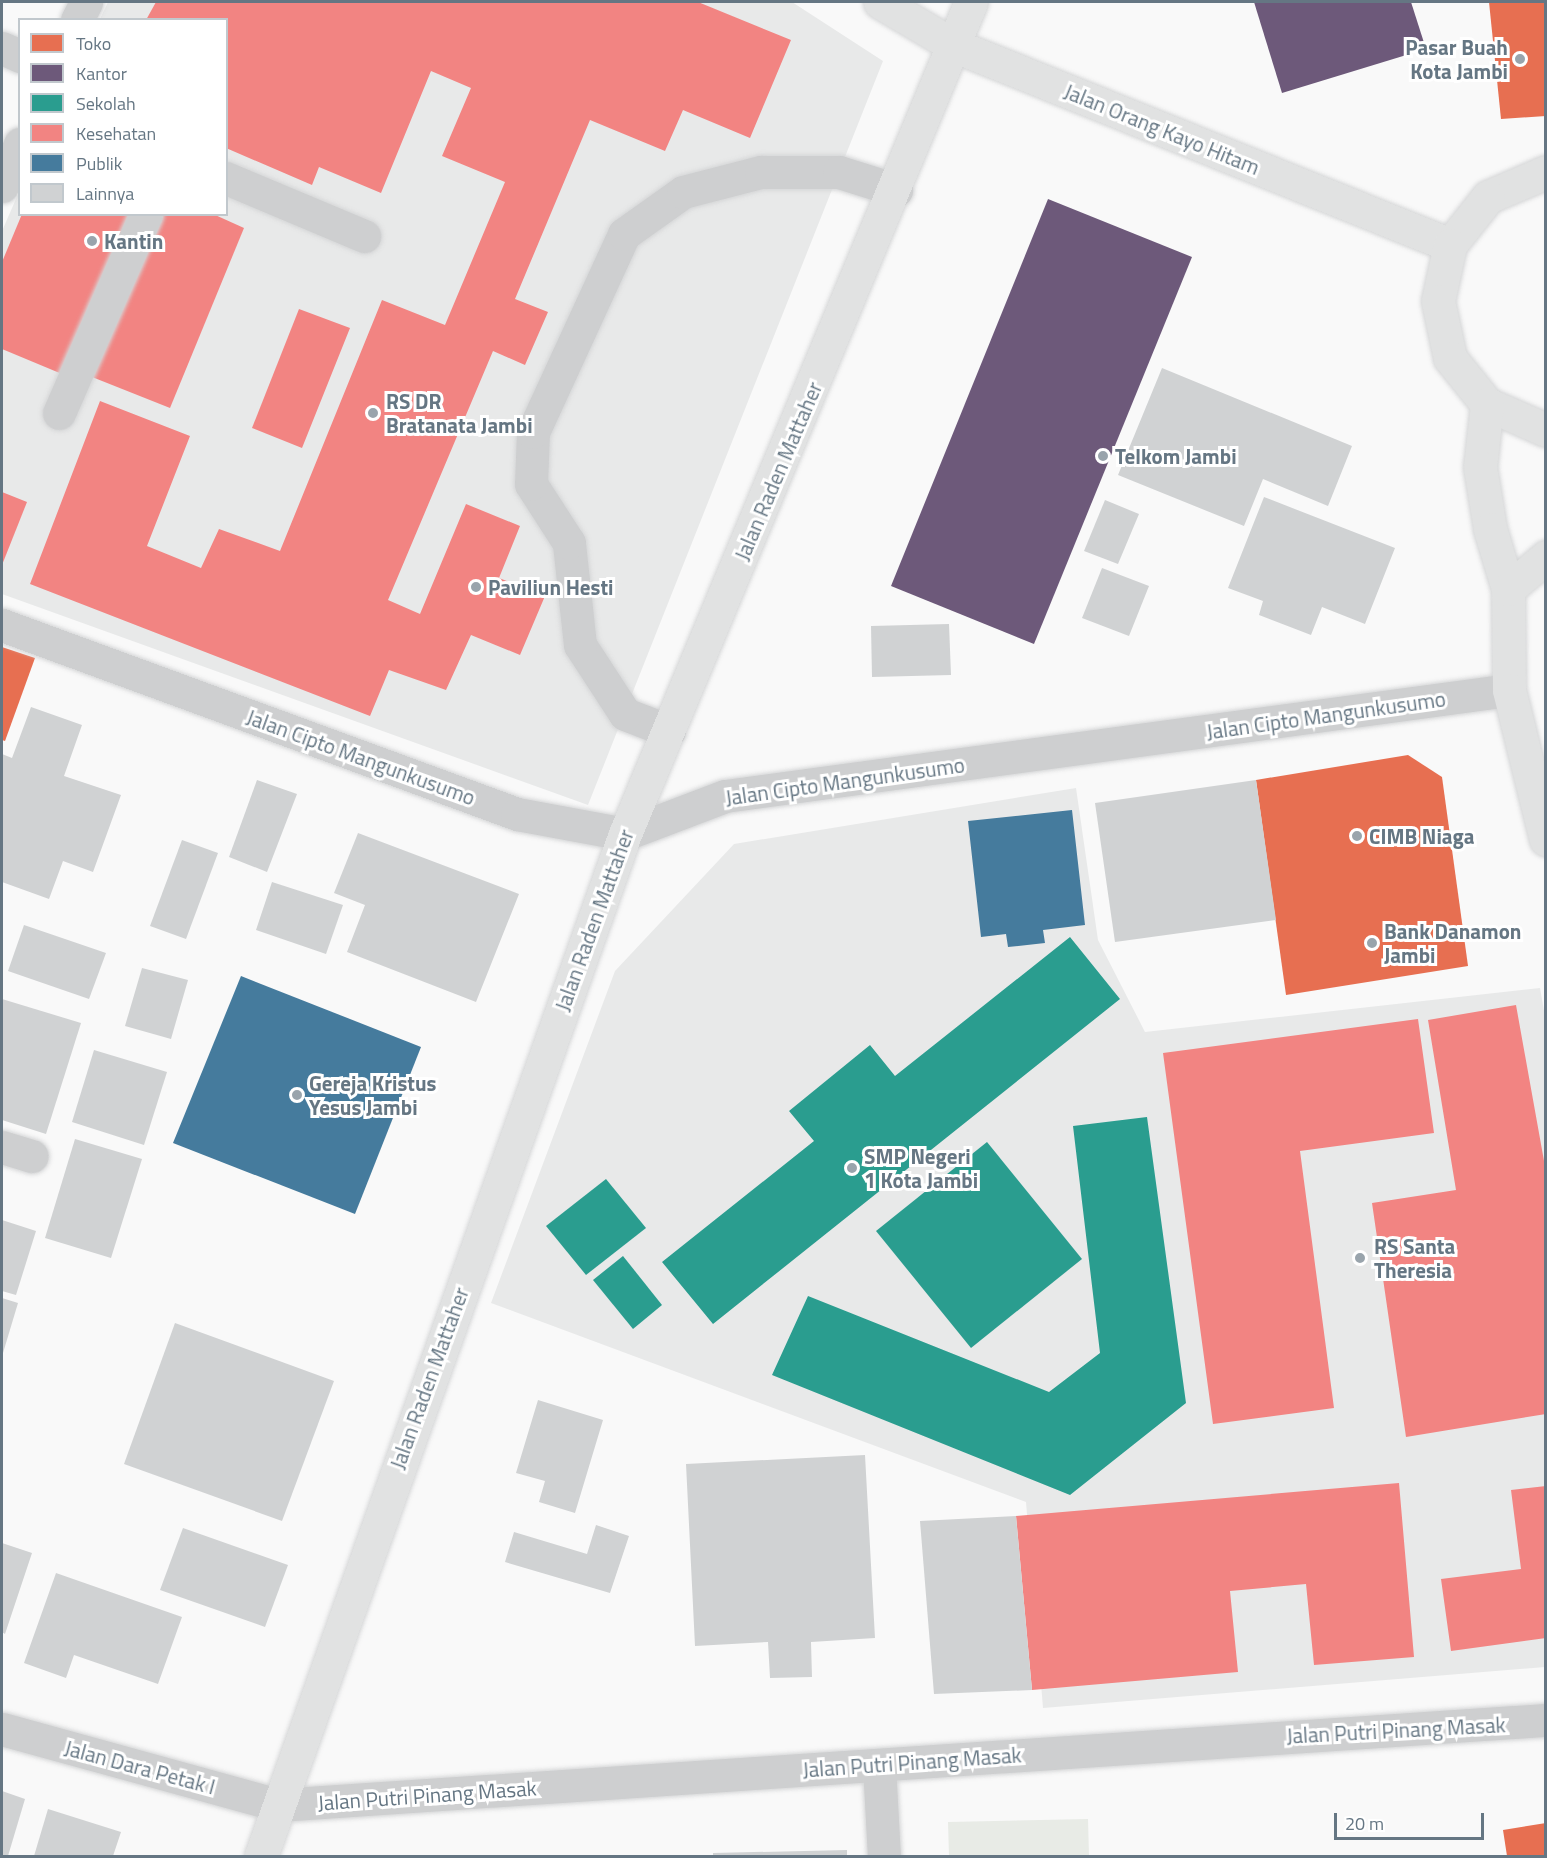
<!DOCTYPE html>
<html>
<head>
<meta charset="utf-8">
<style>
  body { margin:0 }
  #map { position:relative; width:1547px; height:1858px; overflow:hidden; background:#f9f9f9; font-family:"Titillium Web",sans-serif }
  div>[style] { position:absolute }
  .built>* { inset:0; background:#e8e9e9 }
  .green>* { inset:0; background:#e8ebe6 }
  .shops>* { inset:0; background:#e76f51 }
  .offices>* { inset:0; background:#6d597a }
  .schools>* { inset:0; background:#2a9d8f }
  .health>* { inset:0; background:#f28482 }
  .public>* { inset:0; background:#457b9d }
  .building>* { inset:0; background:#d0d2d3 }
  .roads { filter:drop-shadow(0 0 2px #d5d6d7) drop-shadow(0 0 2px #d5d6d7) }
  .minor>* { height:33px; margin:-16.5px; padding:0 16.5px; transform-origin:16.5px; border-radius:16.5px; background:#cecfd0 }
  .major>* { height:33px; margin:-16.5px; padding:0 16.5px; transform-origin:16.5px; border-radius:16.5px; background:#e1e2e2 }
  .dots>* { width:16px; height:16px; translate:-50% -50%; box-sizing:border-box; border:3px solid #fff; border-radius:50% }
  span { translate:-50% -50%; white-space:nowrap; text-align:center; line-height:1.15; -webkit-text-stroke:6px #fff; paint-order:stroke }
  .poi-label { font-size:21px; color:#657683; font-weight:700 }
  .right { translate:-100% -50%; text-align:right }
  .left { translate:0 -50%; text-align:left }
  .street-label { font-size:21px; color:#657683 }
  .frame { position:absolute; inset:0; border:3px solid #657683; pointer-events:none }
  .legend { position:absolute; left:18px; top:18px; width:210px; height:198px; box-sizing:border-box; background:#fff; border:2px solid #c1c8cd; margin:0; padding:8px 10px; list-style:none; font-size:18px; color:#657683 }
  .legend li { display:flex; align-items:center; gap:12px; height:30px }
  .legend b { width:30px; border:2px solid #c1c8cd }
  .scale { position:absolute; left:1334px; top:1813px; width:150px; height:27px; box-sizing:border-box; border:3px solid #657683; border-top:0; padding-left:8px; font-size:18px; line-height:21px; white-space:nowrap; color:#657683; -webkit-text-stroke:4px #fff; paint-order:stroke }
</style>
</head>
<body>
<div id="map">
  <div class="built">
    <i style="clip-path:polygon(108px 2px,792px 2px,883px 61px,588px 805px,2px 594px,2px 231px,19px 192px,20px 214px,226px 214px,226px 20px,100px 19px)"></i>
    <i style="clip-path:polygon(1076px 788px,1098px 940px,1145px 1032px,1540px 988px,1546px 1022px,1545px 1667px,1043px 1708px,1026px 1502px,491px 1303px,615px 971px,734px 844px)"></i>
  </div>
  <div class="green">
    <i style="clip-path:polygon(1088px 1819px,1089px 1856px,949px 1856px,948px 1822px)"></i>
  </div>
  <div class="shops">
    <i style="clip-path:polygon(1489px 2px,1546px 2px,1546px 116px,1501px 119px)"></i>
    <i style="clip-path:polygon(2px 647px,35px 658px,5px 741px,2px 740px)"></i>
    <i style="clip-path:polygon(1408px 755px,1442px 777px,1468px 966px,1286px 995px,1256px 780px)"></i>
    <i style="clip-path:polygon(1546px 1823px,1546px 1856px,1507px 1856px,1503px 1830px)"></i>
  </div>
  <div class="offices">
    <i style="clip-path:polygon(1254px 2px,1411px 2px,1426px 49px,1282px 93px)"></i>
    <i style="clip-path:polygon(1048px 199px,1192px 257px,1034px 644px,891px 586px)"></i>
  </div>
  <div class="schools">
    <i style="clip-path:polygon(1070px 937px,1120px 999px,713px 1324px,662px 1262px,814px 1141px,789px 1111px,870px 1045px,895px 1076px)"></i>
    <i style="clip-path:polygon(1147px 1117px,1186px 1403px,1070px 1495px,772px 1375px,808px 1296px,1049px 1392px,1100px 1353px,1073px 1126px)"></i>
    <i style="clip-path:polygon(987px 1142px,1082px 1259px,971px 1348px,876px 1231px)"></i>
    <i style="clip-path:polygon(606px 1179px,646px 1228px,586px 1275px,546px 1226px)"></i>
    <i style="clip-path:polygon(623px 1256px,662px 1305px,633px 1329px,593px 1280px)"></i>
  </div>
  <div class="health">
    <i style="clip-path:polygon(156px 2px,698px 2px,791px 40px,750px 138px,683px 110px,665px 151px,590px 120px,515px 299px,548px 312px,525px 365px,493px 351px,388px 600px,420px 614px,466px 504px,520px 526px,499px 578px,545px 596px,520px 655px,471px 635px,446px 690px,389px 670px,370px 716px,30px 584px,100px 401px,190px 436px,147px 546px,201px 568px,219px 529px,280px 551px,382px 300px,445px 325px,505px 182px,442px 156px,471px 88px,431px 71px,381px 193px,319px 167px,312px 185px,226px 148px,226px 20px,146px 20px)"></i>
    <i style="clip-path:polygon(22px 214px,131px 214px,62px 374px,2px 349px,2px 262px)"></i>
    <i style="clip-path:polygon(156px 214px,213px 214px,244px 228px,170px 408px,87px 375px)"></i>
    <i style="clip-path:polygon(299px 309px,350px 328px,302px 448px,252px 428px)"></i>
    <i style="clip-path:polygon(2px 492px,27px 502px,2px 565px)"></i>
    <i style="clip-path:polygon(1516px 1005px,1546px 1172px,1546px 1414px,1406px 1437px,1372px 1203px,1456px 1190px,1428px 1020px)"></i>
    <i style="clip-path:polygon(1418px 1019px,1434px 1133px,1300px 1151px,1334px 1408px,1213px 1424px,1163px 1053px)"></i>
    <i style="clip-path:polygon(1399px 1483px,1414px 1657px,1314px 1665px,1306px 1584px,1230px 1591px,1238px 1672px,1032px 1690px,1016px 1516px)"></i>
    <i style="clip-path:polygon(1546px 1486px,1546px 1638px,1451px 1651px,1441px 1579px,1521px 1569px,1511px 1490px)"></i>
  </div>
  <div class="public">
    <i style="clip-path:polygon(1072px 810px,1085px 925px,1043px 930px,1045px 943px,1008px 947px,1006px 934px,981px 937px,968px 821px)"></i>
    <i style="clip-path:polygon(241px 976px,421px 1047px,355px 1214px,173px 1143px)"></i>
  </div>
  <div class="building">
    <i style="clip-path:polygon(1162px 368px,1352px 446px,1328px 506px,1263px 479px,1244px 526px,1118px 475px)"></i>
    <i style="clip-path:polygon(1264px 497px,1395px 548px,1365px 624px,1322px 607px,1311px 635px,1259px 615px,1263px 601px,1228px 588px)"></i>
    <i style="clip-path:polygon(1105px 500px,1139px 514px,1118px 564px,1084px 551px)"></i>
    <i style="clip-path:polygon(1102px 568px,1149px 586px,1129px 636px,1082px 618px)"></i>
    <i style="clip-path:polygon(949px 624px,951px 675px,872px 677px,871px 626px)"></i>
    <i style="clip-path:polygon(31px 707px,82px 725px,64px 776px,121px 795px,93px 872px,63px 861px,49px 899px,2px 882px,2px 754px,12px 758px)"></i>
    <i style="clip-path:polygon(257px 780px,297px 794px,267px 872px,229px 857px)"></i>
    <i style="clip-path:polygon(1256px 780px,1276px 920px,1115px 942px,1095px 803px)"></i>
    <i style="clip-path:polygon(358px 833px,519px 894px,476px 1002px,347px 952px,365px 905px,334px 893px)"></i>
    <i style="clip-path:polygon(182px 840px,218px 853px,186px 939px,150px 926px)"></i>
    <i style="clip-path:polygon(272px 882px,343px 905px,326px 954px,256px 930px)"></i>
    <i style="clip-path:polygon(24px 925px,106px 953px,89px 999px,8px 971px)"></i>
    <i style="clip-path:polygon(142px 968px,188px 980px,171px 1039px,125px 1026px)"></i>
    <i style="clip-path:polygon(2px 999px,81px 1023px,46px 1134px,2px 1120px)"></i>
    <i style="clip-path:polygon(94px 1050px,167px 1072px,144px 1145px,72px 1122px)"></i>
    <i style="clip-path:polygon(75px 1139px,142px 1159px,111px 1258px,45px 1238px)"></i>
    <i style="clip-path:polygon(2px 1220px,36px 1231px,16px 1295px,2px 1291px)"></i>
    <i style="clip-path:polygon(2px 1298px,18px 1303px,3px 1353px,2px 1353px)"></i>
    <i style="clip-path:polygon(175px 1323px,334px 1381px,282px 1521px,124px 1464px)"></i>
    <i style="clip-path:polygon(538px 1400px,603px 1420px,575px 1513px,539px 1502px,545px 1481px,516px 1473px)"></i>
    <i style="clip-path:polygon(865px 1455px,875px 1638px,811px 1642px,812px 1677px,770px 1678px,768px 1642px,695px 1646px,686px 1464px)"></i>
    <i style="clip-path:polygon(1016px 1516px,1032px 1690px,934px 1694px,920px 1521px)"></i>
    <i style="clip-path:polygon(596px 1525px,629px 1536px,610px 1593px,505px 1562px,514px 1532px,587px 1554px)"></i>
    <i style="clip-path:polygon(183px 1528px,288px 1565px,265px 1627px,160px 1590px)"></i>
    <i style="clip-path:polygon(2px 1543px,32px 1553px,5px 1634px,2px 1632px)"></i>
    <i style="clip-path:polygon(56px 1573px,182px 1617px,158px 1684px,74px 1655px,66px 1678px,24px 1663px)"></i>
    <i style="clip-path:polygon(2px 1791px,25px 1799px,8px 1856px,2px 1856px)"></i>
    <i style="clip-path:polygon(48px 1809px,121px 1832px,113px 1856px,34px 1856px)"></i>
    <i style="clip-path:polygon(847px 1850px,847px 1856px,713px 1856px,713px 1853px)"></i>
  </div>
  <div class="roads">
    <div class="minor">
      <i style="left:77px;top:20px;width:20px;rotate:-63deg"></i>
      <i style="left:2px;top:48px;width:20px;rotate:24deg"></i>
      <i style="left:226px;top:178px;width:150px;rotate:22.8deg"></i>
      <i style="left:2px;top:186px;width:46px;rotate:-66.8deg"></i>
      <i style="left:59px;top:413px;width:217px;rotate:-66.4deg"></i>
      <i style="left:2px;top:625px;width:549px;rotate:20.15deg"></i>
      <i style="left:517px;top:814px;width:110px;rotate:10.5deg"></i>
      <i style="left:625px;top:834px;width:107px;rotate:-20.8deg"></i>
      <i style="left:725px;top:796px;width:791px;rotate:-7.7deg"></i>
      <i style="left:669px;top:731px;width:47px;rotate:-158.9deg"></i>
      <i style="left:625px;top:714px;width:82px;rotate:-123.1deg"></i>
      <i style="left:580px;top:645px;width:103px;rotate:-96.2deg"></i>
      <i style="left:569px;top:543px;width:70px;rotate:-122.8deg"></i>
      <i style="left:531px;top:484px;width:52px;rotate:-87.8deg"></i>
      <i style="left:533px;top:432px;width:218px;rotate:-65.3deg"></i>
      <i style="left:624px;top:234px;width:72px;rotate:-35.4deg"></i>
      <i style="left:683px;top:192px;width:81px;rotate:-14.4deg"></i>
      <i style="left:761px;top:172px;width:78px"></i>
      <i style="left:839px;top:172px;width:60px;rotate:17.5deg"></i>
      <i style="left:2px;top:1147px;width:31px;rotate:17deg"></i>
      <i style="left:2px;top:1729px;width:286px;rotate:15.4deg"></i>
      <i style="left:278px;top:1805px;width:1271px;rotate:-3.84deg"></i>
      <i style="left:879px;top:1765px;width:91px;rotate:86.9deg"></i>
    </div>
    <div class="major">
      <i style="left:880px;top:2px;width:85px;rotate:30.5deg"></i>
      <i style="left:953px;top:45px;width:536px;rotate:21.92deg"></i>
      <i style="left:1546px;top:172px;width:63px;rotate:156.7deg"></i>
      <i style="left:1488px;top:197px;width:61px;rotate:128.4deg"></i>
      <i style="left:1450px;top:245px;width:57px;rotate:102.1deg"></i>
      <i style="left:1438px;top:301px;width:58px;rotate:78.1deg"></i>
      <i style="left:1450px;top:358px;width:59px;rotate:51.2deg"></i>
      <i style="left:1487px;top:404px;width:64px;rotate:23.8deg"></i>
      <i style="left:1487px;top:404px;width:63px;rotate:96.3deg"></i>
      <i style="left:1480px;top:467px;width:63px;rotate:80.8deg"></i>
      <i style="left:1490px;top:529px;width:63px;rotate:73.3deg"></i>
      <i style="left:1508px;top:589px;width:101px;rotate:89.4deg"></i>
      <i style="left:1509px;top:690px;width:154px;rotate:76.1deg"></i>
      <i style="left:1508px;top:589px;width:50px;rotate:-40.1deg"></i>
      <i style="left:261px;top:1856px;width:1085px;rotate:-70.4deg"></i>
      <i style="left:625px;top:834px;width:901px;rotate:-67.42deg"></i>
    </div>
  </div>
  <div class="dots">
    <i style="left:1520px;top:59px;background:#99a4ac"></i>
    <i style="left:92px;top:241px;background:#99a4ac"></i>
    <i style="left:373px;top:413px;background:#99a4ac"></i>
    <i style="left:1103px;top:456px;background:#99a4ac"></i>
    <i style="left:476px;top:587px;background:#99a4ac"></i>
    <i style="left:1357px;top:836px;background:#99a4ac"></i>
    <i style="left:1372px;top:943px;background:#99a4ac"></i>
    <i style="left:297px;top:1095px;background:#99a4ac"></i>
    <i style="left:852px;top:1168px;background:#99a4ac"></i>
    <i style="left:1360px;top:1258px;background:#99a4ac"></i>
  </div>
  <div class="poi-label">
    <span class="right" style="left:1508px;top:59px">Pasar Buah<br>Kota Jambi</span>
    <span class="left" style="left:104px;top:241px">Kantin</span>
    <span class="left" style="left:386px;top:413px">RS DR<br>Bratanata Jambi</span>
    <span class="left" style="left:1115px;top:456px">Telkom Jambi</span>
    <span class="left" style="left:488px;top:587px">Paviliun Hesti</span>
    <span class="left" style="left:1369px;top:836px">CIMB Niaga</span>
    <span class="left" style="left:1384px;top:943px">Bank Danamon<br>Jambi</span>
    <span class="left" style="left:309px;top:1095px">Gereja Kristus<br>Yesus Jambi</span>
    <span class="left" style="left:864px;top:1168px">SMP Negeri<br>1 Kota Jambi</span>
    <span class="left" style="left:1374px;top:1258px">RS Santa<br>Theresia</span>
  </div>
  <div class="street-label">
    <span style="left:1162px;top:129px;rotate:22deg">Jalan Orang Kayo Hitam</span>
    <span style="left:778px;top:471px;rotate:-67deg">Jalan Raden Mattaher</span>
    <span style="left:1326px;top:715px;rotate:-8deg">Jalan Cipto Mangunkusumo</span>
    <span style="left:361px;top:757px;rotate:20deg">Jalan Cipto Mangunkusumo</span>
    <span style="left:845px;top:781px;rotate:-8deg">Jalan Cipto Mangunkusumo</span>
    <span style="left:594px;top:920px;rotate:-70deg">Jalan Raden Mattaher</span>
    <span style="left:429px;top:1378px;rotate:-70deg">Jalan Raden Mattaher</span>
    <span style="left:1396px;top:1730px;rotate:-3deg">Jalan Putri Pinang Masak</span>
    <span style="left:912px;top:1762px;rotate:-4deg">Jalan Putri Pinang Masak</span>
    <span style="left:140px;top:1767px;rotate:15deg">Jalan Dara Petak I</span>
    <span style="left:427px;top:1795px;rotate:-4deg">Jalan Putri Pinang Masak</span>
  </div>
  <div class="frame"></div>
  <ul class="legend">
  <li><b style="height:16px;background:#e76f51"></b>Toko</li>
  <li><b style="height:16px;background:#6d597a"></b>Kantor</li>
  <li><b style="height:16px;background:#2a9d8f"></b>Sekolah</li>
  <li><b style="height:16px;background:#f28482"></b>Kesehatan</li>
  <li><b style="height:16px;background:#457b9d"></b>Publik</li>
  <li><b style="height:16px;background:#d0d2d3"></b>Lainnya</li>
  </ul>
  <div class="scale">20 m</div>
</div>
</body>
</html>
